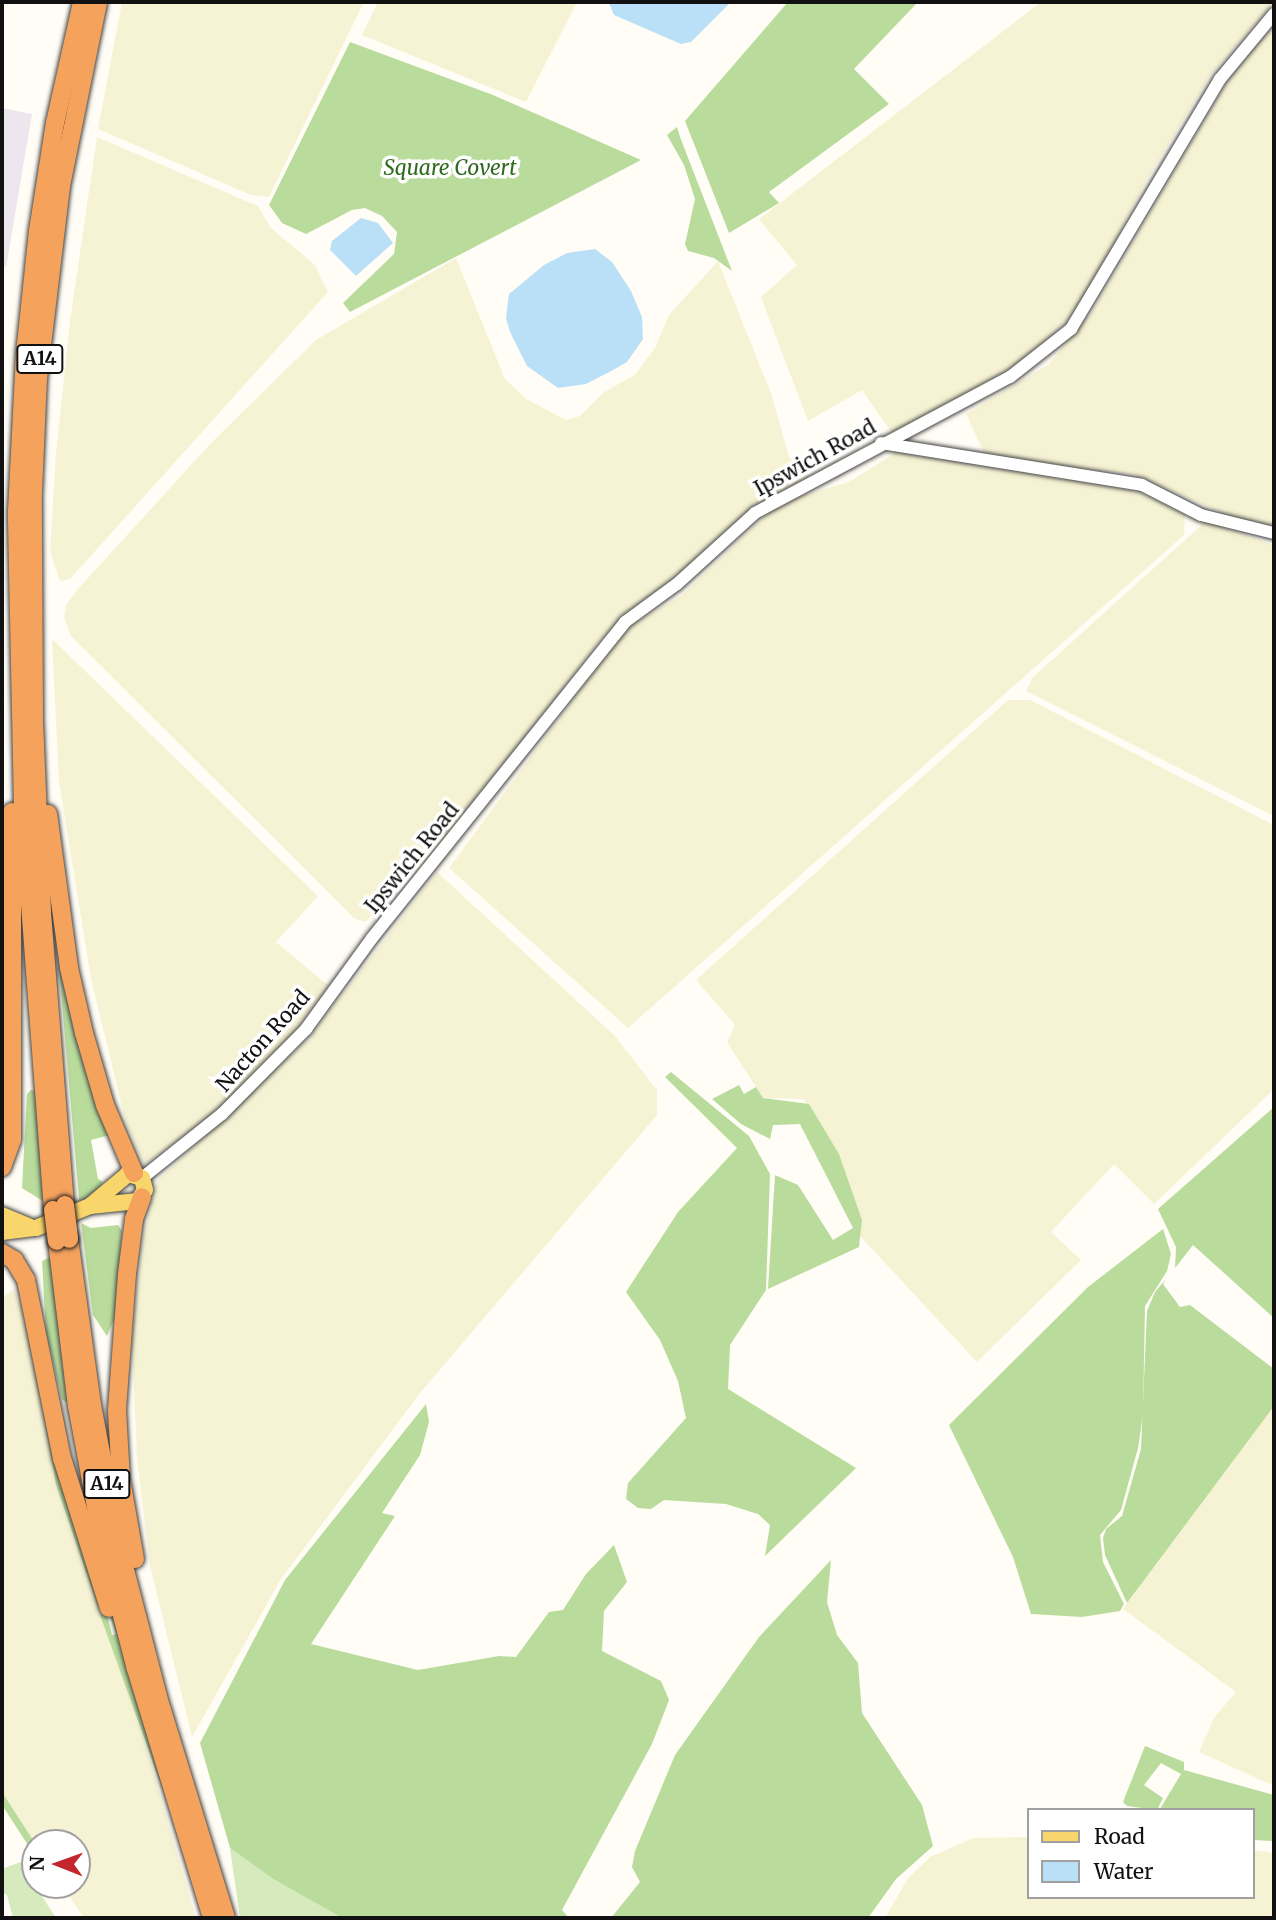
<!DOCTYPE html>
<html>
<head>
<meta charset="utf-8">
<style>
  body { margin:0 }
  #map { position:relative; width:1276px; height:1920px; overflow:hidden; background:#fffdf5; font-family:Merriweather,serif }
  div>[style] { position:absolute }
  .industrial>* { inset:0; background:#eee6ef }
  .farmland>* { inset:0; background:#f6f3d4 }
  .green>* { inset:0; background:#d5ebbd }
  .forest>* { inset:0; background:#b9dc9c }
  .water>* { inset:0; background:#b9e0f7 }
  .roads { filter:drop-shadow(0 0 2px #444) drop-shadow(0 0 2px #444) }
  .minor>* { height:12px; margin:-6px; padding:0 6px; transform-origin:6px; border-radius:6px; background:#fff }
  .major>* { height:16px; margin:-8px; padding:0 8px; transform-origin:8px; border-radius:8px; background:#f9d66b }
  .highway>* { height:18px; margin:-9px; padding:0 9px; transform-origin:9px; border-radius:9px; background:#f5a25d }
  .bridges { filter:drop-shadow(0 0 2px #222) drop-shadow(0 0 2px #222) }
  .highway-bridge>* { height:18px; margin:-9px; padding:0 9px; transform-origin:9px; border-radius:9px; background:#f5a25d }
  span { translate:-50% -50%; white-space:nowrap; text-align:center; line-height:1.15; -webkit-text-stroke:7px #fff; paint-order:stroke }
  .shield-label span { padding:2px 5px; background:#fff; border:2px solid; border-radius:5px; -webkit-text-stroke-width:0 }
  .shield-label { font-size:19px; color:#111; font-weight:700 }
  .park-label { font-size:21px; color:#2f6b1f; font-style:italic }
  .street-label { font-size:21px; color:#111 }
  .frame { position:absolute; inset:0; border:4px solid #111; pointer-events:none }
  .legend { position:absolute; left:1027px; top:1808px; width:228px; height:91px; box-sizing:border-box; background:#fff; border:2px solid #a0a0a0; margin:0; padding:9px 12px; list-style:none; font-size:21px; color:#111 }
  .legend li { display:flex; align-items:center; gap:14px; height:35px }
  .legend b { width:35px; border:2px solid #a0a0a0 }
  .north { position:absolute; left:21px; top:1829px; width:70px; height:70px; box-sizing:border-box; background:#fff; border:2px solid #a0a0a0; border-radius:50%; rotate:271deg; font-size:19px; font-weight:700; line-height:28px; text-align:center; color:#111 }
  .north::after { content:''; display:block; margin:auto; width:24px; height:32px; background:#c4262e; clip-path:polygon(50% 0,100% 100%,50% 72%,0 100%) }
</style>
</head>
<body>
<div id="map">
  <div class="industrial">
    <i style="clip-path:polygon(2px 108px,32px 114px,6px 268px,2px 262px)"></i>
  </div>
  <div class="farmland">
    <i style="clip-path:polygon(122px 2px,364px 2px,269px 197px,251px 195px,98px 129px)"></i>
    <i style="clip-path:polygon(378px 2px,577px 2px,526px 102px,362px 35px)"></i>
    <i style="clip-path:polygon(1041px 2px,1274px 2px,1211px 74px,1146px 181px,1092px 286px,1069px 319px,1045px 342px,1020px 363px,894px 436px,862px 390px,808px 421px,761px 297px,797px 265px,759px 219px)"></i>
    <i style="clip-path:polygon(1274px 24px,1274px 527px,1245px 523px,1134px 474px,987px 459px,966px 414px,1049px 364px,1092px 312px,1230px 77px)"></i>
    <i style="clip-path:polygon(97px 137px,258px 206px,271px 228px,315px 265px,328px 292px,70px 579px,60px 581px,50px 551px,56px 453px,70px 321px)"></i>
    <i style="clip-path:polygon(456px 258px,505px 379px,526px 399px,566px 420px,580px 416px,604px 392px,635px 375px,655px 348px,669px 315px,718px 261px,772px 396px,789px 457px,810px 478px,746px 512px,675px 577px,622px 618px,598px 643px,445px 842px,365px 922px,354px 918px,71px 636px,64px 618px,66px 605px,78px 589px,211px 443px,316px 340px)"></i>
    <i style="clip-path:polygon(898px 451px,1136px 491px,1185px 514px,1184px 535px,628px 1028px,449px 868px,626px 628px,681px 596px,769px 512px,791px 499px,849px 482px)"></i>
    <i style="clip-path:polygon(1206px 521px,1274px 545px,1274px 816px,1026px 691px,1033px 677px)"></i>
    <i style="clip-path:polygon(52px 639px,318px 896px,276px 942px,329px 986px,291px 1037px,224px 1106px,144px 1165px,126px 1123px,91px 979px,59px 782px)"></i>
    <i style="clip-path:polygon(1008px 700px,1030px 700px,1274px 825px,1274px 1089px,1154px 1204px,1114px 1164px,1051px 1232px,1081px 1260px,977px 1362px,860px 1236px,831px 1144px,803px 1099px,763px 1098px,727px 1042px,735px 1025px,696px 980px)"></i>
    <i style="clip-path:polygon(437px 872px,615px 1036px,657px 1090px,657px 1115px,420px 1393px,281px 1579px,192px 1737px,150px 1566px,137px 1458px,132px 1340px,142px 1243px,157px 1181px,309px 1038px)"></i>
    <i style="clip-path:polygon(14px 1289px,27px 1321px,56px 1485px,137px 1715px,196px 1918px,84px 1918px,62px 1885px,77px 1885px,77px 1843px,35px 1843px,2px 1792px,2px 1298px)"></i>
    <i style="clip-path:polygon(1274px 1398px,1274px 1786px,1199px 1752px,1214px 1718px,1236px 1692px,1123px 1609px)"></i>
    <i style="clip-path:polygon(1029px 1837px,1029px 1897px,1253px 1897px,1253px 1850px,1274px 1853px,1274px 1918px,885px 1918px,908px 1878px,930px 1857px,973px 1838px)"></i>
  </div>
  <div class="green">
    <i style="clip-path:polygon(230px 1848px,273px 1879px,345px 1918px,240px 1918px)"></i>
    <i style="clip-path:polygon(20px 1862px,56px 1918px,13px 1918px,7px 1895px,2px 1892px,2px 1869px)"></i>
  </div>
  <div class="forest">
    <i style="clip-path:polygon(788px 2px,918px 2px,854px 69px,889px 104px,769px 192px,779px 203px,729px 233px,685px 121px)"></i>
    <i style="clip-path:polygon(350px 42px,493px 95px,641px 160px,350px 312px,343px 303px,394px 254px,397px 232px,382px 216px,365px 208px,352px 210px,306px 234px,282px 223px,269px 205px)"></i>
    <i style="clip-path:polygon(677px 127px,680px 137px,732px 271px,714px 258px,688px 251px,685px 244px,695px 199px,684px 165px,667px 135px)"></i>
    <i style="clip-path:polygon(59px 968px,63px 968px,110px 1135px,91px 1140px,98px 1179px,103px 1182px,80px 1210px)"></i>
    <i style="clip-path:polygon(671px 1072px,749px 1136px,770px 1174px,766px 1290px,730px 1345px,728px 1389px,856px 1468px,765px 1556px,770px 1525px,758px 1514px,726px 1504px,664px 1500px,651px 1509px,638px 1508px,626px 1499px,628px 1483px,686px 1418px,678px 1381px,660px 1340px,626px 1292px,678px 1212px,737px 1148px,665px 1077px)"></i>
    <i style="clip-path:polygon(739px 1085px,744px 1094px,756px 1087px,763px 1098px,809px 1104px,839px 1154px,862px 1220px,859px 1247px,768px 1289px,775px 1175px,798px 1185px,833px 1240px,853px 1228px,800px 1124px,773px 1125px,770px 1139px,741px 1124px,712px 1099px)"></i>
    <i style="clip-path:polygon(31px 1090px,38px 1092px,46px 1203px,22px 1188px,27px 1094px)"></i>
    <i style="clip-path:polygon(1274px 1107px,1274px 1318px,1193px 1245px,1175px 1268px,1176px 1247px,1158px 1209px)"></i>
    <i style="clip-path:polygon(81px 1223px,91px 1228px,118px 1225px,122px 1231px,116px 1315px,107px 1336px,93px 1315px)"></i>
    <i style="clip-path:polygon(1163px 1229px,1171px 1254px,1167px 1271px,1145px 1306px,1143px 1414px,1138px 1448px,1121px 1510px,1100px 1535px,1103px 1562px,1124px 1604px,1120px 1611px,1082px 1617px,1031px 1614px,1013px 1557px,949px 1425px,1088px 1287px)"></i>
    <i style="clip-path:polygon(55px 1255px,69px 1404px,62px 1399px,46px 1332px,42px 1261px)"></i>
    <i style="clip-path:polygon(1166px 1279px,1163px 1284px,1180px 1307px,1190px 1305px,1274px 1369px,1274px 1406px,1127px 1603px,1105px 1555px,1103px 1538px,1106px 1529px,1122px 1516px,1141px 1449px,1147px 1311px,1155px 1292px)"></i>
    <i style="clip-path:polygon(27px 1321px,73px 1509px,117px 1629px,170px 1810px,100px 1615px,106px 1610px,112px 1635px,116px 1634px,107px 1607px,98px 1607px,56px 1485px)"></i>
    <i style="clip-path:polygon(426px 1404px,429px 1422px,420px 1455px,382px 1513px,395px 1516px,311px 1644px,418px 1670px,499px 1656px,516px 1657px,549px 1612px,563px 1610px,586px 1574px,614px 1545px,627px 1582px,604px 1611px,602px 1651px,661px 1681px,669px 1700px,652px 1744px,562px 1910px,569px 1918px,343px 1918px,273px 1879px,230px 1848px,200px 1743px,285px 1580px)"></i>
    <i style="clip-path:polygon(831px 1560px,827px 1602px,837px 1635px,858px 1663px,862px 1713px,922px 1805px,933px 1846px,896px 1879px,868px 1918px,611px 1918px,640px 1882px,632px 1867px,635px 1851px,675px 1755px,759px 1637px)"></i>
    <i style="clip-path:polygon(1145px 1746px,1184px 1762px,1184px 1770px,1274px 1795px,1274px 1841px,1253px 1840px,1253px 1810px,1160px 1809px,1181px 1774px,1161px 1763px,1144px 1785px,1163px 1798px,1157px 1810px,1127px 1806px,1123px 1802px)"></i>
    <i style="clip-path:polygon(2px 1792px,35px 1843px,35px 1856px,2px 1805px)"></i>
  </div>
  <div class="water">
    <i style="clip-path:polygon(731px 2px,691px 42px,681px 44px,614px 15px,609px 3px)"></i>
    <i style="clip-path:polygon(361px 218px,378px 223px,393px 243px,356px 276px,330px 250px,332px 241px)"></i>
    <i style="clip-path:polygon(595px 249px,612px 262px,631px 291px,642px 317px,643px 339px,627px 362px,613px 370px,586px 384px,558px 388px,527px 366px,510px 332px,506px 318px,509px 294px,544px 265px,567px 253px)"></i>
  </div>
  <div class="roads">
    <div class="minor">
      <i style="left:881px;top:443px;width:264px;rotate:9.1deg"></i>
      <i style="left:1142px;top:485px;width:66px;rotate:27deg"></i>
      <i style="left:1201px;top:515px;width:75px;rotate:13.9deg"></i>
      <i style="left:142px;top:1178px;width:102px;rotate:-38.7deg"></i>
      <i style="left:222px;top:1114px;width:120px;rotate:-45.3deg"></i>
      <i style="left:306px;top:1029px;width:112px;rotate:-54deg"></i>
      <i style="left:372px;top:938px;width:405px;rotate:-51.3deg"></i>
      <i style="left:625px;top:622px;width:64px;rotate:-36.2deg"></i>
      <i style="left:677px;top:584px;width:105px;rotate:-42.3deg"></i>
      <i style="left:755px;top:513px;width:289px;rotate:-28.1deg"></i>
      <i style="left:1010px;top:377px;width:78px;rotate:-38.2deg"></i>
      <i style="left:1071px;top:329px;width:291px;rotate:-59.2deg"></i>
      <i style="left:1220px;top:79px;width:85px;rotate:-50.3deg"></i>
    </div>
    <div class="major">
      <i style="left:2px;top:1215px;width:30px;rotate:23deg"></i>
      <i style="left:2px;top:1232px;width:34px;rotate:-7deg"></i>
      <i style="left:36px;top:1228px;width:58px;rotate:-22.2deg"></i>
      <i style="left:90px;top:1206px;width:48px;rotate:-5.9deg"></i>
      <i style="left:138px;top:1201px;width:13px;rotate:-58deg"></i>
      <i style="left:145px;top:1190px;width:12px;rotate:-104deg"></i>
      <i style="left:142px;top:1178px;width:15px;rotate:-164deg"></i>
      <i style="left:128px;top:1174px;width:50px;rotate:139.9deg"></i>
    </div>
    <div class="highway">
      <i style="left:48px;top:814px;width:155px;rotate:82.2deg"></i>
      <i style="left:69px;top:968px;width:67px;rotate:77deg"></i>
      <i style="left:84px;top:1033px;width:75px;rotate:73.7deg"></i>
      <i style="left:105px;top:1105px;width:74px;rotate:66.9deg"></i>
      <i style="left:2px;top:1167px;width:30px;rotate:-70deg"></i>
      <i style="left:12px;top:1139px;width:327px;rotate:-90deg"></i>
      <i style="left:65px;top:1205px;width:294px;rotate:-94.5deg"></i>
      <i style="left:42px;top:912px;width:191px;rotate:-92.4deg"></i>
      <i style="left:34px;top:721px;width:229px;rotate:-90.3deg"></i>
      <i style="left:33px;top:492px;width:113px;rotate:-87.5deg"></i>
      <i style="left:38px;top:379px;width:194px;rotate:-83.2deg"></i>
      <i style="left:61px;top:186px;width:188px;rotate:-78.6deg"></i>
      <i style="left:53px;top:1210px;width:404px;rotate:-94.3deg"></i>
      <i style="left:23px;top:807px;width:295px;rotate:-91.2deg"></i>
      <i style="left:17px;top:512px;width:158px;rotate:-87.1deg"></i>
      <i style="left:25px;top:354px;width:124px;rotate:-84deg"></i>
      <i style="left:38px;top:231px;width:109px;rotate:-81.1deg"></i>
      <i style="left:55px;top:123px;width:124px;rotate:-77.4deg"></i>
      <i style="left:69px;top:1239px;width:168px;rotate:82.1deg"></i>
      <i style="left:92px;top:1405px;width:140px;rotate:79.3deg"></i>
      <i style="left:118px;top:1543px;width:159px;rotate:75.4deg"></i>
      <i style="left:158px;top:1697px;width:231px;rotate:72.9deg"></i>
      <i style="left:57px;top:1241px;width:166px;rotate:83.1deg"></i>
      <i style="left:77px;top:1406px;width:134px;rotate:79.3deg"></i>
      <i style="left:102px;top:1538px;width:135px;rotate:75.5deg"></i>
      <i style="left:136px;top:1669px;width:260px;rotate:73deg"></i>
      <i style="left:2px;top:1253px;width:14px;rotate:30deg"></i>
      <i style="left:14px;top:1260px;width:23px;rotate:59deg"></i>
      <i style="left:26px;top:1280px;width:182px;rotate:78.6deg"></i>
      <i style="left:62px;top:1458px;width:157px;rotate:72.6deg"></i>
      <i style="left:135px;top:1559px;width:80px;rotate:-100deg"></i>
      <i style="left:121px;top:1480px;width:70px;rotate:-93.3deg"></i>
      <i style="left:117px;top:1410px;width:136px;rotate:-85.8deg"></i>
      <i style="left:127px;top:1274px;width:55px;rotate:-82.7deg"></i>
      <i style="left:134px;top:1219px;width:23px;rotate:-70deg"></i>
    </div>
  </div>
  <div class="bridges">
    <div class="highway-bridge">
      <i style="left:65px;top:1205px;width:34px;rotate:83deg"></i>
      <i style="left:53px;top:1210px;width:31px;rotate:83deg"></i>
    </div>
  </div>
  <div class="shield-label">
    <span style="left:40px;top:359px">A14</span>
    <span style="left:107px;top:1484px">A14</span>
  </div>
  <div class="park-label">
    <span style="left:450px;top:168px">Square Covert</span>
  </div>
  <div class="street-label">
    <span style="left:815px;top:458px;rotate:-29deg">Ipswich Road</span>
    <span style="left:412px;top:858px;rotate:-51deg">Ipswich Road</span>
    <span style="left:263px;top:1041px;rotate:-48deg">Nacton Road</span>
  </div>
  <div class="frame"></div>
  <ul class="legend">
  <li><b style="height:9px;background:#f9d66b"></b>Road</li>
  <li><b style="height:19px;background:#b9e0f7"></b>Water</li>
  </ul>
  <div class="north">N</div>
</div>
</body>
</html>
